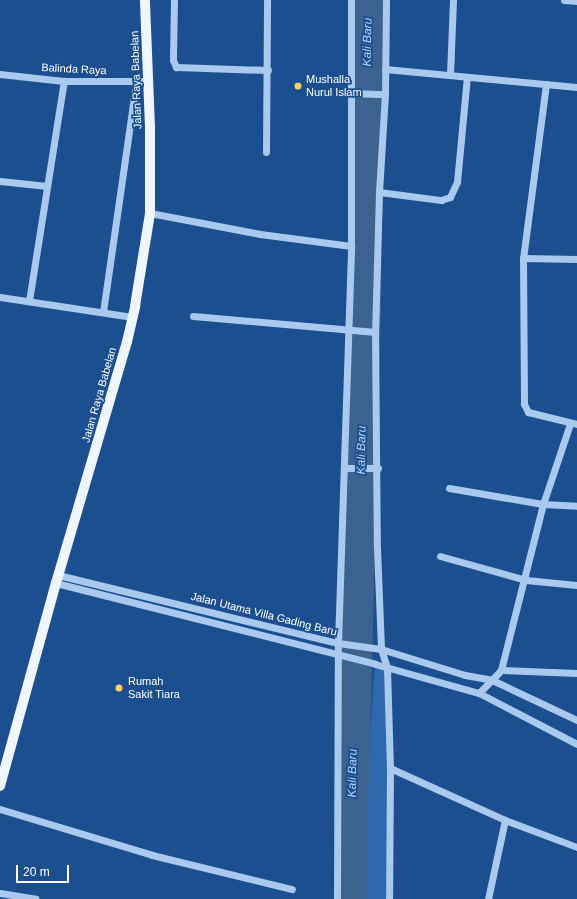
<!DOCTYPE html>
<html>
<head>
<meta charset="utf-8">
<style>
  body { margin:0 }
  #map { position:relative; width:577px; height:899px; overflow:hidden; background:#1b4f8f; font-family:Helvetica,sans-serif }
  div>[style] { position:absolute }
  .green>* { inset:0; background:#2e69ad }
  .river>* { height:32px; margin:-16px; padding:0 16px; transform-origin:16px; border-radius:16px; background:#3c6290 }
  .minor>* { height:7px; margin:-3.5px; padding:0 3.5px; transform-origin:3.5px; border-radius:3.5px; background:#a9c9ee }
  .major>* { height:10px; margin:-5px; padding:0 5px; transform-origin:5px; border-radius:5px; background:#f0f6ff }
  .dots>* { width:11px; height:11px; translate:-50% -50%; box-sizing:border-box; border:2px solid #1b4f8f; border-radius:50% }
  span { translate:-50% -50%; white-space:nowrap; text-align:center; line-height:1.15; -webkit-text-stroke:3.5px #1b4f8f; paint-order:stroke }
  .street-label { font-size:11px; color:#fff }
  .poi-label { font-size:11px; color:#fff }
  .left { translate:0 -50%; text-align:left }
  .water-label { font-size:12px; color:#b5d3f5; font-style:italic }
  .scale { position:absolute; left:16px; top:865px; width:53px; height:18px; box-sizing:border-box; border:2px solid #fff; border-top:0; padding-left:5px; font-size:12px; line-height:14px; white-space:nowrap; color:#fff; -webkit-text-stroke:3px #1b4f8f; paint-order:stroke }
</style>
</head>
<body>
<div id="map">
  <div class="green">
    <i style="clip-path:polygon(375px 664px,387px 668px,390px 899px,366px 899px,368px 764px)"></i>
  </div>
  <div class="river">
    <i style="left:350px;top:899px;width:588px;rotate:-88.54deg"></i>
    <i style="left:365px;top:311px;width:311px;rotate:-89.4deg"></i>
  </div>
  <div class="minor">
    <i style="left:174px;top:0;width:60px;rotate:91deg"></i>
    <i style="left:173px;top:60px;width:8px;rotate:67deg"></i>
    <i style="left:176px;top:67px;width:92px;rotate:1.9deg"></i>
    <i style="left:386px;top:0;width:94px;rotate:90.6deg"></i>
    <i style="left:385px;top:94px;width:98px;rotate:93.5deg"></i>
    <i style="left:379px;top:192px;width:140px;rotate:91.6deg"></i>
    <i style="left:375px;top:332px;width:216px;rotate:89.5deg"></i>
    <i style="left:377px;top:548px;width:101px;rotate:87.7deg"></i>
    <i style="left:381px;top:649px;width:20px;rotate:72deg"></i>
    <i style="left:387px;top:668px;width:100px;rotate:88.3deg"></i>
    <i style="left:390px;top:768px;width:131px;rotate:90.4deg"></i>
    <i style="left:564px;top:0;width:13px;rotate:4deg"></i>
    <i style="left:385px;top:69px;width:193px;rotate:5.4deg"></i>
    <i style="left:0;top:74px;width:64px;rotate:6.2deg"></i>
    <i style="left:64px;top:81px;width:82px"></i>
    <i style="left:450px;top:75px;width:75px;rotate:-87.7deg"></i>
    <i style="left:546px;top:84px;width:176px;rotate:97.5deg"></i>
    <i style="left:523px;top:258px;width:146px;rotate:89.6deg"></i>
    <i style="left:524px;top:404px;width:9px;rotate:63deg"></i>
    <i style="left:528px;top:412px;width:50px;rotate:13.8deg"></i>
    <i style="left:350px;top:93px;width:35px;rotate:2deg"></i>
    <i style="left:266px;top:152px;width:152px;rotate:-89.6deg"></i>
    <i style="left:0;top:181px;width:47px;rotate:6.1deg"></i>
    <i style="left:379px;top:192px;width:63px;rotate:7.4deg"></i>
    <i style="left:441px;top:200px;width:9px;rotate:-18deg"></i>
    <i style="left:450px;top:197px;width:17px;rotate:-65deg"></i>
    <i style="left:457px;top:182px;width:105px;rotate:-84.6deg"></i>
    <i style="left:150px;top:213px;width:112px;rotate:10.8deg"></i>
    <i style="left:260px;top:234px;width:92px;rotate:7.5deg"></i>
    <i style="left:523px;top:258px;width:54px;rotate:1.1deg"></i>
    <i style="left:0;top:297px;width:134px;rotate:8.6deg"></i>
    <i style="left:29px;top:301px;width:223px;rotate:-81deg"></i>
    <i style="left:103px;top:312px;width:231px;rotate:-81.8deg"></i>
    <i style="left:193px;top:316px;width:183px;rotate:5deg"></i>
    <i style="left:345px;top:468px;width:33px"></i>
    <i style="left:449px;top:488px;width:95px;rotate:9.7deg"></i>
    <i style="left:543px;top:504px;width:34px;rotate:3deg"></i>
    <i style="left:440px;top:556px;width:89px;rotate:15.6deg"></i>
    <i style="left:526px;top:580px;width:51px;rotate:5.6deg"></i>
    <i style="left:58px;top:575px;width:288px;rotate:13.7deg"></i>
    <i style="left:338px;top:643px;width:43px;rotate:7.9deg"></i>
    <i style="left:381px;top:649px;width:88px;rotate:17.2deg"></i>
    <i style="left:465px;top:675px;width:27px;rotate:10deg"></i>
    <i style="left:492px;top:680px;width:94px;rotate:25.2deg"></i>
    <i style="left:56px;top:583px;width:329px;rotate:14.2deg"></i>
    <i style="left:375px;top:664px;width:108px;rotate:15.6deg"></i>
    <i style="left:479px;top:693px;width:110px;rotate:27.5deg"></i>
    <i style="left:501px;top:670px;width:171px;rotate:-75.8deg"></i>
    <i style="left:543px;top:504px;width:84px;rotate:-71.4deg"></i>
    <i style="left:479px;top:693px;width:32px;rotate:-46deg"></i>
    <i style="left:501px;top:670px;width:76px;rotate:2.3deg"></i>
    <i style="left:390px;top:768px;width:126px;rotate:24.3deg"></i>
    <i style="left:505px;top:820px;width:77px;rotate:20.6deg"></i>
    <i style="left:0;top:809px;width:159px;rotate:16.8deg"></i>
    <i style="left:152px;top:855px;width:144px;rotate:13.7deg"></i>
    <i style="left:0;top:893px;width:36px;rotate:9deg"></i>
    <i style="left:337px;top:899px;width:256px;rotate:-89.8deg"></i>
    <i style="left:338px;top:643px;width:397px;rotate:-88.1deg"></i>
    <i style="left:351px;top:246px;width:246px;rotate:-90deg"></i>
    <i style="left:488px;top:899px;width:81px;rotate:-77.9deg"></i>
  </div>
  <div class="major">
    <i style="left:0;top:786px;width:211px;rotate:-74.6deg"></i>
    <i style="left:56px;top:583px;width:251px;rotate:-73.6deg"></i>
    <i style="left:127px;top:342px;width:37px;rotate:-77deg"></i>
    <i style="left:135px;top:306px;width:94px;rotate:-80.8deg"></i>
    <i style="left:150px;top:213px;width:86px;rotate:-90deg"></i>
    <i style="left:150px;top:127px;width:127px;rotate:-92.3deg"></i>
  </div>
  <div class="dots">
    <i style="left:298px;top:86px;background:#ffd166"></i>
    <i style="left:119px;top:688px;background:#ffd166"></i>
  </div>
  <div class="street-label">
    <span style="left:74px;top:69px;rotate:3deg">Balinda Raya</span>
    <span style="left:136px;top:80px;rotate:-92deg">Jalan Raya Babelan</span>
    <span style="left:99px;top:395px;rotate:-74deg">Jalan Raya Babelan</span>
    <span style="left:264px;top:614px;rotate:14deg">Jalan Utama Villa Gading Baru</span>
  </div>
  <div class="poi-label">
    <span class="left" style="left:306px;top:86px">Mushalla<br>Nurul Islam</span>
    <span class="left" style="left:128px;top:688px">Rumah<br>Sakit Tiara</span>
  </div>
  <div class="water-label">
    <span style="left:368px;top:42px;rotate:-89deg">Kali Baru</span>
    <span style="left:362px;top:450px;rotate:-89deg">Kali Baru</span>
    <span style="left:353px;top:773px;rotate:-89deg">Kali Baru</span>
  </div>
  <div class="scale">20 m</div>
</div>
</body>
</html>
